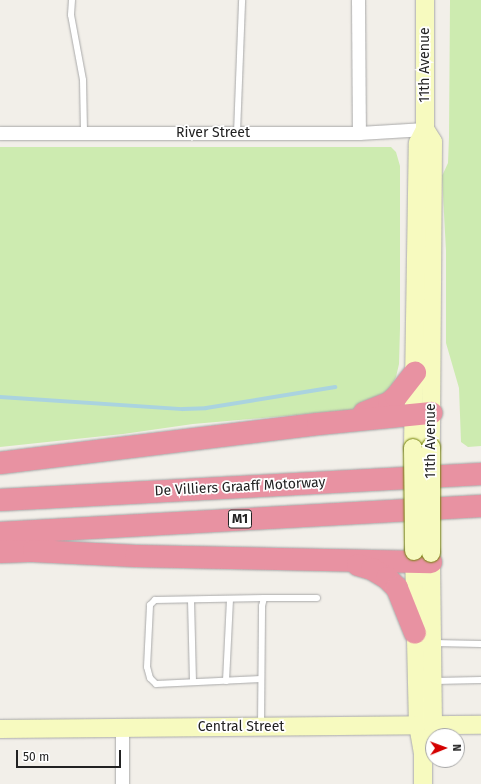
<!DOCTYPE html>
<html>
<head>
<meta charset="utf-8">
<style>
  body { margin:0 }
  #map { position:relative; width:481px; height:784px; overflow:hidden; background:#f2efe9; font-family:"Fira Sans",sans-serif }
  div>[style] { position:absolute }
  .grass>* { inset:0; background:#cdebb0 }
  .stream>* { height:4px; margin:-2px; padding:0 2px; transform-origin:2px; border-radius:2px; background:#aad3df }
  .roads { filter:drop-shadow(0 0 1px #a9a9a9) drop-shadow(0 0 1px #a9a9a9) }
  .lane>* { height:6px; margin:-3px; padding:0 3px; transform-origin:3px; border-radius:3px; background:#fff }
  .street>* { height:13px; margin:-6.5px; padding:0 6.5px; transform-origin:6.5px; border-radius:6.5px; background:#fff }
  .secondary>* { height:18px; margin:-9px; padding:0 9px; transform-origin:9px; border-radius:9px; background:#f7fabf }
  .highway>* { height:22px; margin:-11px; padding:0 11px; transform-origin:11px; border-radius:11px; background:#e892a2 }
  .bridges { filter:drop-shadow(0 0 1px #707d05) drop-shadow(0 0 1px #707d05) }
  .secondary-bridge>* { height:18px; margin:-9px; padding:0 9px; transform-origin:9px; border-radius:9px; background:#f7fabf }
  span { translate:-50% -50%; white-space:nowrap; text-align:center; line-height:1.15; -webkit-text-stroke:3.5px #fff; paint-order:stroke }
  .shield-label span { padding:1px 3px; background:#fff; border:1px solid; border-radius:3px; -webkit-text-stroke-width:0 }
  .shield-label { font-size:13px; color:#222; font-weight:700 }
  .street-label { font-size:14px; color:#222 }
  .north { position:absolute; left:425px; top:728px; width:40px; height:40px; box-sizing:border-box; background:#fff; border:1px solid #a7a7a7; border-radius:50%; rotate:89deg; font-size:11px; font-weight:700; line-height:16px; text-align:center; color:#222 }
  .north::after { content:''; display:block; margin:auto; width:14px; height:18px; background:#d40000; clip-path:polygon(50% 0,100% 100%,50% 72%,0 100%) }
  .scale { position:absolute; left:16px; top:750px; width:105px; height:18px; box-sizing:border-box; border:2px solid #222; border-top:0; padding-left:5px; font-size:12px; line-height:14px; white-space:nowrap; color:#222; -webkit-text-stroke:3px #fff; paint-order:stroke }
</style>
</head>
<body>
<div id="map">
  <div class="grass">
    <i style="clip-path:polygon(450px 0,481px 0,481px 446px,468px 447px,461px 442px,459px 388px,446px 343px,446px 251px,442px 176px,448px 163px,449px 137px)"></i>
    <i style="clip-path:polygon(0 147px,391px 147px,396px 152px,400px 166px,400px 328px,399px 364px,396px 377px,387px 394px,364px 409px,193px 424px,123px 434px,0 447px)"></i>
  </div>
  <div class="stream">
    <i style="left:0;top:397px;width:183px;rotate:3.8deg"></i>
    <i style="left:183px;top:409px;width:23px;rotate:-2deg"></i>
    <i style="left:206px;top:408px;width:131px;rotate:-9.2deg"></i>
  </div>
  <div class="roads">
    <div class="lane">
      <i style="left:72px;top:0;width:15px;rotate:94deg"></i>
      <i style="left:71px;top:15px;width:66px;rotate:79.5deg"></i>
      <i style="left:83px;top:80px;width:53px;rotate:88.9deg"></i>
      <i style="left:237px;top:133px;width:133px;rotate:-87.8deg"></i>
      <i style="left:191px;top:600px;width:82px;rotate:88.6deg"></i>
      <i style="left:434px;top:643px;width:47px;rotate:1.2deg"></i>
      <i style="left:261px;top:679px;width:105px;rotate:177.3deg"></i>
      <i style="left:156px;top:684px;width:8px;rotate:-135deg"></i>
      <i style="left:150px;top:678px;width:11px;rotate:-105deg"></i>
      <i style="left:147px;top:667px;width:62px;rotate:-87.2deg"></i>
      <i style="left:150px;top:605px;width:7px;rotate:-45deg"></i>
      <i style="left:155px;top:600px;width:109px;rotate:-1.1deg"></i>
      <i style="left:226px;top:681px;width:81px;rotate:-87.2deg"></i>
      <i style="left:435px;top:681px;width:46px;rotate:-1.2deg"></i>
      <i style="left:261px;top:726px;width:120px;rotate:-89.5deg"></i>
      <i style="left:262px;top:606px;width:8px;rotate:-76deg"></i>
      <i style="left:264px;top:598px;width:53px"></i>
    </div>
    <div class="street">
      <i style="left:358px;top:0;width:133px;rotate:89.6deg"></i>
      <i style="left:0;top:133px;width:359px"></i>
      <i style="left:359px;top:133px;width:66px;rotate:-3.5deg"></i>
      <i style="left:122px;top:784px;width:56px;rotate:-90deg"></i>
    </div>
    <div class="secondary">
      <i style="left:425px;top:129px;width:15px;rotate:58deg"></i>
      <i style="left:433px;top:142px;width:305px;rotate:90.4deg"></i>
      <i style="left:413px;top:448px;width:305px;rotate:-89.1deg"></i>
      <i style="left:418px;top:143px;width:16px;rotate:-63deg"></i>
      <i style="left:425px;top:129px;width:129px;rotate:-90deg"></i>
      <i style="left:414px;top:551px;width:174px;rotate:88.7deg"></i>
      <i style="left:418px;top:725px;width:28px;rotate:80deg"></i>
      <i style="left:423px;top:753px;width:31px;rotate:90deg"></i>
      <i style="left:0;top:729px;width:481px;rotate:-0.5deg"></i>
      <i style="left:429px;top:735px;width:11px;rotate:-68deg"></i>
      <i style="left:433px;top:725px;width:172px;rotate:-90.7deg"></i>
    </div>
    <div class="highway">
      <i style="left:364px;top:413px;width:27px;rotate:-22deg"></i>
      <i style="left:389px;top:403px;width:9px;rotate:-41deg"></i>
      <i style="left:396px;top:397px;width:31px;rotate:-52deg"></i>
      <i style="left:0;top:463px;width:320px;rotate:-7deg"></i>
      <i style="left:318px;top:424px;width:114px;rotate:-5.6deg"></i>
      <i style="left:0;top:500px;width:482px;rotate:-3.1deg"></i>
      <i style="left:0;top:533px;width:482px;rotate:-3.2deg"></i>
      <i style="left:0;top:552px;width:34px;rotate:-2deg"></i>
      <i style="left:34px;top:551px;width:102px;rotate:2.8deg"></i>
      <i style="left:136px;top:556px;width:295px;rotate:1.2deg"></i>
      <i style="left:358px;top:565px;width:15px;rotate:16deg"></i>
      <i style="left:372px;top:569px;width:17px;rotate:31deg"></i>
      <i style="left:387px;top:578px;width:14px;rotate:45deg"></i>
      <i style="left:397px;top:588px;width:48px;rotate:68.2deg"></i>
    </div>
  </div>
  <div class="bridges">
    <div class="secondary-bridge">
      <i style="left:413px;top:448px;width:103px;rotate:89.4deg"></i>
      <i style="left:431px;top:553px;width:106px;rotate:-90deg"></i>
    </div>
  </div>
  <div class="shield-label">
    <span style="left:240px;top:519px">M1</span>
  </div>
  <div class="street-label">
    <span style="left:425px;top:65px;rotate:-90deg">11th Avenue</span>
    <span style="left:213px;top:133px">River Street</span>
    <span style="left:431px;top:441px;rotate:-90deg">11th Avenue</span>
    <span style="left:240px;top:487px;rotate:-3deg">De Villiers Graaff Motorway</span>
    <span style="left:241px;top:727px">Central Street</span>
  </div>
  <div class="north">N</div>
  <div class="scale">50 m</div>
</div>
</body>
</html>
